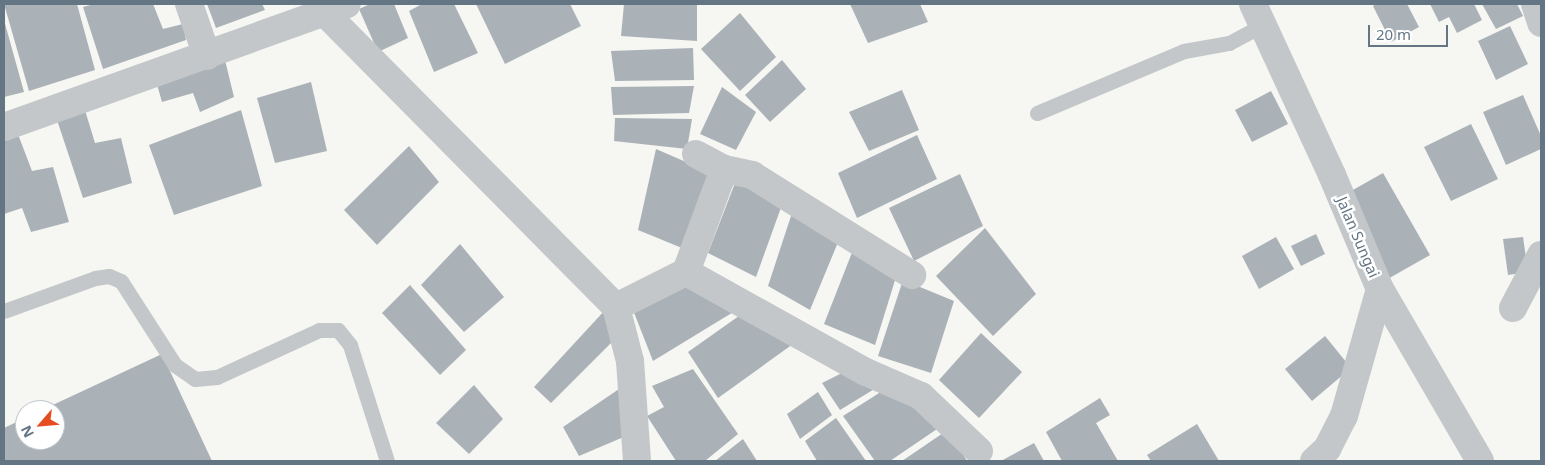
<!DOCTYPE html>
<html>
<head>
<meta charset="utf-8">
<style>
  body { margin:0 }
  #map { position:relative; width:1545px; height:465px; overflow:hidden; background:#f6f6f2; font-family:"Noto Sans",sans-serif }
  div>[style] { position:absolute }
  .building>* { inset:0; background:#aab2b7 }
  .lane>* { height:15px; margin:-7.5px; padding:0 7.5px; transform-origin:7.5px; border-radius:7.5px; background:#c3c7ca }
  .street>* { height:28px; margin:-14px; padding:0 14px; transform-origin:14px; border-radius:14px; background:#c3c7ca }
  span { translate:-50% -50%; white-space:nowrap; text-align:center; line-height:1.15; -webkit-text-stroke:5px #fff; paint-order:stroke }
  .street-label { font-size:15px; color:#647684 }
  .frame { position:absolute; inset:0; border:5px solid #647684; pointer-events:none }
  .north { position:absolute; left:15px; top:400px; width:50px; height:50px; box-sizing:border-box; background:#fff; border:1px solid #c1c8ce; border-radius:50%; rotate:243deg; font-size:14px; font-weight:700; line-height:20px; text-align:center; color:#647684 }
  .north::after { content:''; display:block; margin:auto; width:18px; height:22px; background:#e74c20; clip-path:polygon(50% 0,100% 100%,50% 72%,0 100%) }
  .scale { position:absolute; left:1368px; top:25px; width:80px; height:22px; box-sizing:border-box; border:2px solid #647684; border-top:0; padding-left:6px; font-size:15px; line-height:18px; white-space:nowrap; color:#647684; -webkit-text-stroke:4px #fff; paint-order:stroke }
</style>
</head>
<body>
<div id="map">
  <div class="building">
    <i style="clip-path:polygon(4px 4px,77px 4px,95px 70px,29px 91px)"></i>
    <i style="clip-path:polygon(94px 4px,153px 4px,163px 29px,183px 24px,186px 40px,103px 69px,83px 7px)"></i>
    <i style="clip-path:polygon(207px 4px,262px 4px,265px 10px,216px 28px)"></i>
    <i style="clip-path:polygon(370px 4px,394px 4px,408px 38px,378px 52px,359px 9px)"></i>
    <i style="clip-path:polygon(422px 4px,454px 4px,478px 53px,434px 72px,409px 11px)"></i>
    <i style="clip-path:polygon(476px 4px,570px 4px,581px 26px,505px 64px)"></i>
    <i style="clip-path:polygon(624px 4px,697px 4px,697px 41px,621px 36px)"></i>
    <i style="clip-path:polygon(850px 4px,920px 4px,928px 22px,868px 43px)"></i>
    <i style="clip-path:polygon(1376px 4px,1407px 4px,1419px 27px,1391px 42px,1373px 6px)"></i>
    <i style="clip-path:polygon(1430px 4px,1474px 4px,1482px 20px,1457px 33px,1449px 17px,1439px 22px)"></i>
    <i style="clip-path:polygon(1482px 4px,1517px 4px,1523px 16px,1496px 29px)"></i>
    <i style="clip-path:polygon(740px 13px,776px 57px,740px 91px,701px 49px)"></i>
    <i style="clip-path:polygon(4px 20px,24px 92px,4px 97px)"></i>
    <i style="clip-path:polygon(1510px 26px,1528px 64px,1496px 80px,1478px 41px)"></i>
    <i style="clip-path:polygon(693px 48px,694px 80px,615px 81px,611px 51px)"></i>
    <i style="clip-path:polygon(224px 56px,234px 97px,200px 112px,193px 93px,162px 102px,156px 81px)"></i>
    <i style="clip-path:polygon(782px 60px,806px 89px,770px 122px,745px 95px)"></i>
    <i style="clip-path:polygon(311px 82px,327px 151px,275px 163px,257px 98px)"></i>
    <i style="clip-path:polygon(694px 86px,689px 113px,613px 115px,611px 87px)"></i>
    <i style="clip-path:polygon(722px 87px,756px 112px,736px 150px,700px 134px)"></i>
    <i style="clip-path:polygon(902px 90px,919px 130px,869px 151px,849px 112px)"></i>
    <i style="clip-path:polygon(1271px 91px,1288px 124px,1252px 142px,1235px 110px)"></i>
    <i style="clip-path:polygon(1523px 95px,1541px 136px,1541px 149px,1506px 165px,1483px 112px)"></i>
    <i style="clip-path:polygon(84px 107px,95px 143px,121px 138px,132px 183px,83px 198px,55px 114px)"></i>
    <i style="clip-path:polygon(241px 110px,262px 186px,174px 215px,149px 145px)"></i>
    <i style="clip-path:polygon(615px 118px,692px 119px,687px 149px,614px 141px)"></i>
    <i style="clip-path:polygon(1471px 124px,1498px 179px,1451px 201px,1424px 147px)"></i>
    <i style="clip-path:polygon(16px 129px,32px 171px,53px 167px,69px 222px,31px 232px,22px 208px,4px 214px,4px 133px)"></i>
    <i style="clip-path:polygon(917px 135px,937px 179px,857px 218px,838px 173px)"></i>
    <i style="clip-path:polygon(409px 146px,439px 182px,377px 245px,344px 210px)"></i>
    <i style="clip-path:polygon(656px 149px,709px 172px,682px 248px,638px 230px)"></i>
    <i style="clip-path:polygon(1383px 173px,1430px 255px,1386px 280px,1344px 195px)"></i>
    <i style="clip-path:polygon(960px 174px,983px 226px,914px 261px,889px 208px)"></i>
    <i style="clip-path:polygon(737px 178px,783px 202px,756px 277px,708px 253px)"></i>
    <i style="clip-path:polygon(791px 216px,841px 235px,810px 310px,768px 286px)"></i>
    <i style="clip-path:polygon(985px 228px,1036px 294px,993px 336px,936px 276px)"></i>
    <i style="clip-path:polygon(1316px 234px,1325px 254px,1301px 266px,1291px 246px)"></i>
    <i style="clip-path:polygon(1276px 237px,1294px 269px,1259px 289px,1242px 256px)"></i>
    <i style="clip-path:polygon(1523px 237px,1528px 272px,1508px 275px,1503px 239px)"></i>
    <i style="clip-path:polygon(460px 244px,504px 297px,464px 332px,421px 285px)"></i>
    <i style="clip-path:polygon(853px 250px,896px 277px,875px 345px,824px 324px)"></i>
    <i style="clip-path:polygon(903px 280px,954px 301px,931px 373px,878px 356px)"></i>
    <i style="clip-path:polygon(689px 281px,735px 311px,653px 361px,633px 310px)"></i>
    <i style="clip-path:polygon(410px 285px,466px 350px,440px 375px,382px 313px)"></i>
    <i style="clip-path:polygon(606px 309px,621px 333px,551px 403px,534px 387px)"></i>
    <i style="clip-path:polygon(746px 311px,793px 344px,718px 398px,688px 352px)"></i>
    <i style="clip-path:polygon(981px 333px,1022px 372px,979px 418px,939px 380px)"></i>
    <i style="clip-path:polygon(1325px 336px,1351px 368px,1312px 401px,1285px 369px)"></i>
    <i style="clip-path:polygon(162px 354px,212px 461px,4px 461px,4px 428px,25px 418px,25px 440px,55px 440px,55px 410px,42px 410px)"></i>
    <i style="clip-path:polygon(693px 369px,738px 434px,705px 461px,676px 461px,647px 416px,664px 407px,652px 386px)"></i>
    <i style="clip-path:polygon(850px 369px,876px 388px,840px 410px,822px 383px)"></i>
    <i style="clip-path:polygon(474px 385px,503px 419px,469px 454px,436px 423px)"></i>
    <i style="clip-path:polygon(622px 387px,626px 436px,579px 456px,563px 427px)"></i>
    <i style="clip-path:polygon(887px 388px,940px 427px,890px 461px,875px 461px,843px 416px)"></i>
    <i style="clip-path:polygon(818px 392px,832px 415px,800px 439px,787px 414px)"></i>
    <i style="clip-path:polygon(1100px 398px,1110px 415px,1096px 423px,1118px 461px,1062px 461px,1046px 432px)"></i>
    <i style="clip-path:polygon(836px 418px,866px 461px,817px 461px,805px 441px)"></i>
    <i style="clip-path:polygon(1197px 424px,1219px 461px,1151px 461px,1147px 455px)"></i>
    <i style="clip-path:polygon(949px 429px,967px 461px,902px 461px)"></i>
    <i style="clip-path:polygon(743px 439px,757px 461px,715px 461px)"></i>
    <i style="clip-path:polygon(1034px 443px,1044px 461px,1001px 461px)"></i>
  </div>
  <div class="lane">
    <i style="left:1037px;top:113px;width:160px;rotate:-22.9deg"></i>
    <i style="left:1184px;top:51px;width:46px;rotate:-10.1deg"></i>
    <i style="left:1229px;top:43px;width:38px;rotate:-28deg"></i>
    <i style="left:4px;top:311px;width:97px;rotate:-19.9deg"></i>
    <i style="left:95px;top:278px;width:14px;rotate:-8deg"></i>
    <i style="left:109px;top:276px;width:13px;rotate:23deg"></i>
    <i style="left:121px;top:281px;width:100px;rotate:57.3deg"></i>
    <i style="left:175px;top:365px;width:24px;rotate:35deg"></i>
    <i style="left:195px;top:379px;width:22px;rotate:-5deg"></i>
    <i style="left:217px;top:377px;width:112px;rotate:-24.7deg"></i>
    <i style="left:319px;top:330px;width:19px"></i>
    <i style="left:338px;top:330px;width:19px;rotate:51deg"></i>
    <i style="left:350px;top:345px;width:122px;rotate:72.3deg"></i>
  </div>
  <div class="street">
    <i style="left:189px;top:4px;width:55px;rotate:70.9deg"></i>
    <i style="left:1253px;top:4px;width:188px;rotate:65.2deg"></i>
    <i style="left:1332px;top:175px;width:124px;rotate:67.2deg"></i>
    <i style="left:1380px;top:289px;width:199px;rotate:59.8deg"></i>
    <i style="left:1535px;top:4px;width:20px;rotate:72deg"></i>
    <i style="left:324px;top:12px;width:415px;rotate:45.3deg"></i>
    <i style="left:616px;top:307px;width:56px;rotate:75.5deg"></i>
    <i style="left:630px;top:361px;width:100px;rotate:86deg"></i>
    <i style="left:4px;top:127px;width:364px;rotate:-19.7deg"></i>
    <i style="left:696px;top:154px;width:32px;rotate:28deg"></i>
    <i style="left:724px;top:169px;width:29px;rotate:12deg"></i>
    <i style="left:752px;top:175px;width:189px;rotate:32deg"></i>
    <i style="left:686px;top:272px;width:110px;rotate:-69.7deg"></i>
    <i style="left:616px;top:307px;width:78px;rotate:-26.6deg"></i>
    <i style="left:686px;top:272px;width:206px;rotate:29.1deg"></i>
    <i style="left:866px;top:372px;width:60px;rotate:23.6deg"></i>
    <i style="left:921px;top:396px;width:80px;rotate:43.5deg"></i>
    <i style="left:1513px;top:308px;width:60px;rotate:-62.2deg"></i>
    <i style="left:1314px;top:461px;width:18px;rotate:-43deg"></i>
    <i style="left:1327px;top:449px;width:37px;rotate:-63deg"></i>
    <i style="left:1344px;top:416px;width:132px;rotate:-74.2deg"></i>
  </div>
  <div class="street-label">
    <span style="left:1358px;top:237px;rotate:67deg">Jalan Sungai</span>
  </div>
  <div class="frame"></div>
  <div class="north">N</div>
  <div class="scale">20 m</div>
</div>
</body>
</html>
